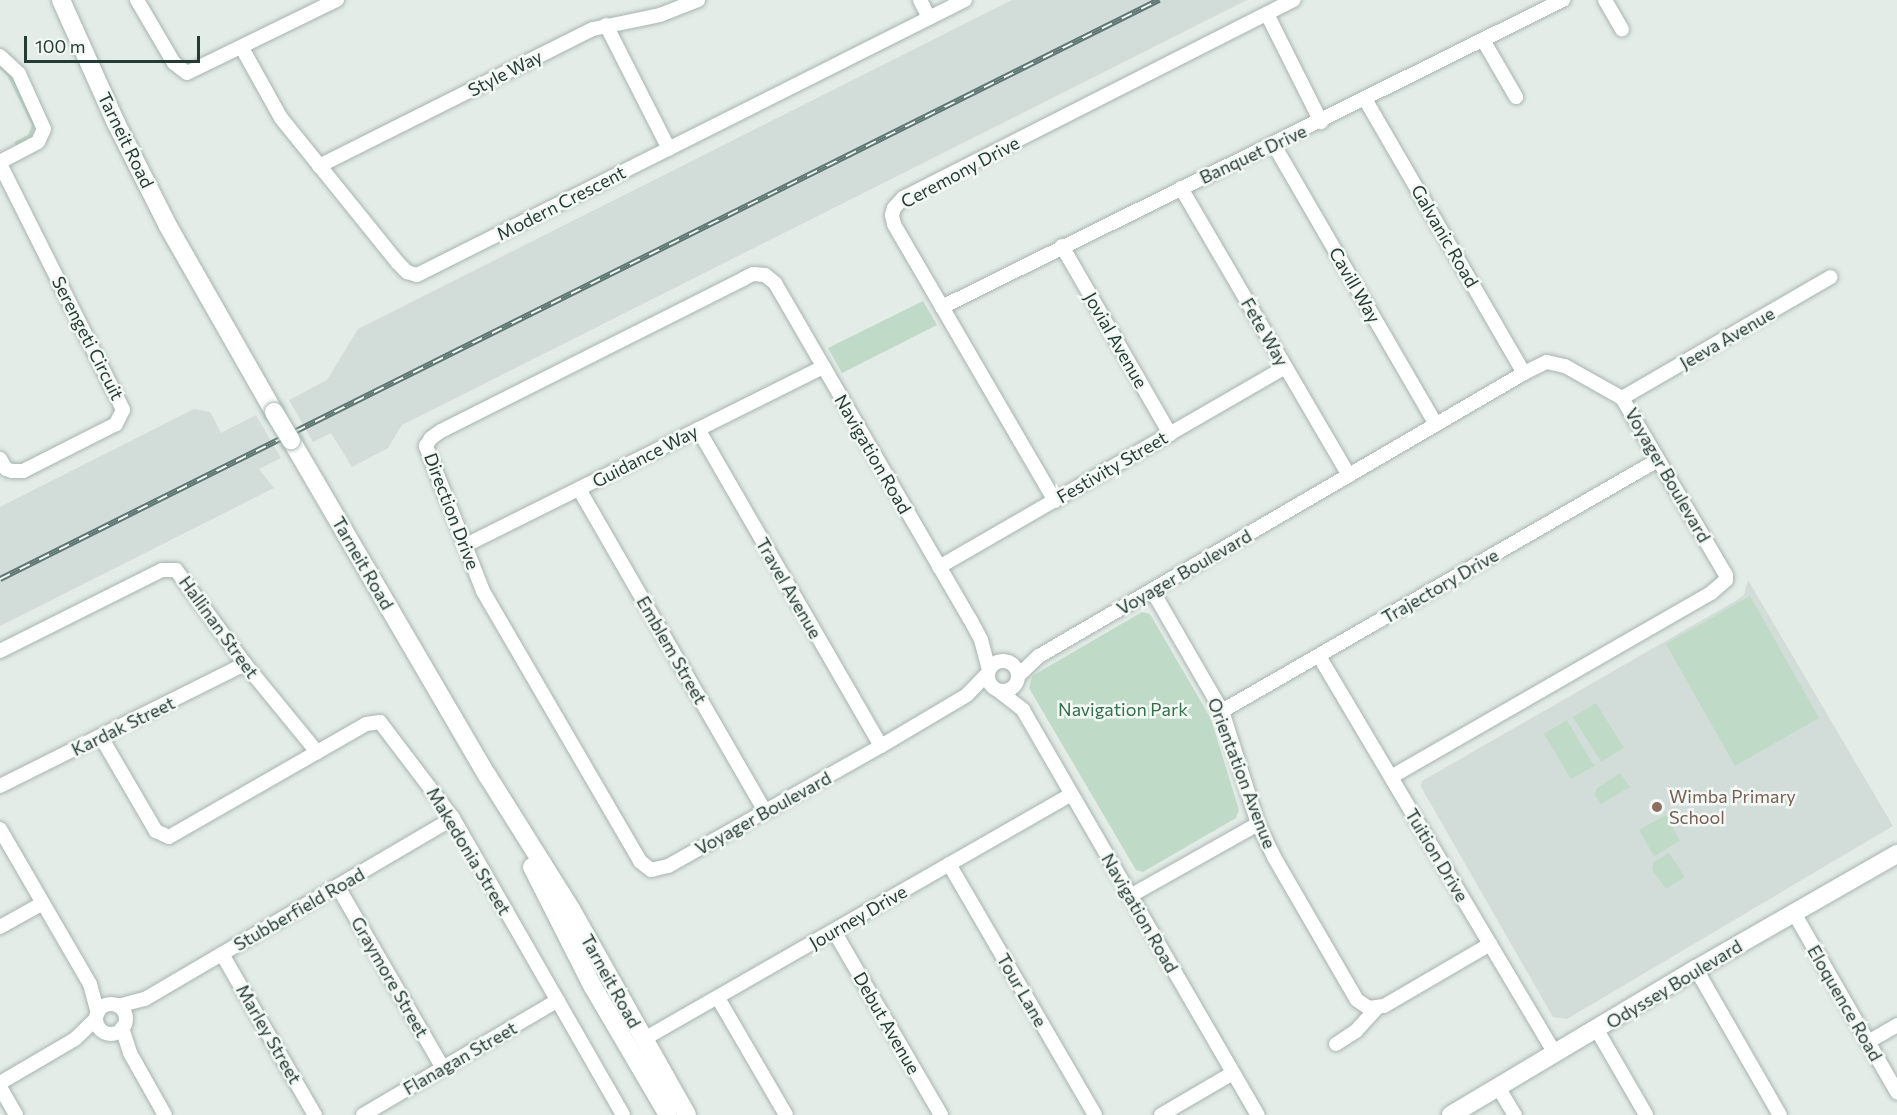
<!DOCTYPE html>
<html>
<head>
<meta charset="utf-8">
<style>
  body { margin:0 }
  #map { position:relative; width:1897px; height:1115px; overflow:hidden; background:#e4ece8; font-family:Commissioner,sans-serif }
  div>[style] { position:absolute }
  .built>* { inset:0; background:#d2dcd8 }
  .green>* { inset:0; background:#bfdbc7 }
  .roads { filter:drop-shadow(0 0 2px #a7b4af) drop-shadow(0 0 2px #a7b4af) }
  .street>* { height:14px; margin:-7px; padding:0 7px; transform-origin:7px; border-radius:7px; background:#fff }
  .street>.ring { margin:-7px; padding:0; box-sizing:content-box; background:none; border:14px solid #fff; border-radius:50% }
  .secondary>* { height:18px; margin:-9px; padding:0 9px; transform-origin:9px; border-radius:9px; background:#fff }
  .rail>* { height:6px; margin-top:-3px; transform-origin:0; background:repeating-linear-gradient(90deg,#f4f9f6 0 11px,#5f7772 0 22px); box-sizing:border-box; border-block:2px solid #5f7772 }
  .bridges { filter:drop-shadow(0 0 2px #a3b7b0) drop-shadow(0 0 2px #a3b7b0) }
  .secondary-bridge>* { height:18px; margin:-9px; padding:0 9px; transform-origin:9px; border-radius:9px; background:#fff }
  .dots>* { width:16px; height:16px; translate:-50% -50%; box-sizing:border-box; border:3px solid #f4f9f6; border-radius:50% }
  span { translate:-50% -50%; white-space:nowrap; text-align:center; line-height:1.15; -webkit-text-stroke:5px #f4f9f6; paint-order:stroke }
  .street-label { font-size:18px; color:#253c36 }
  .park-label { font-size:18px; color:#326f4c }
  .education-label { font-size:18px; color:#785e54 }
  .left { translate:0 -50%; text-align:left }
  .scale { position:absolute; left:24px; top:36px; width:176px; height:27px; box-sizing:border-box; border:3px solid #253c36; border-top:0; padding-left:8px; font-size:18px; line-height:21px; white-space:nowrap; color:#253c36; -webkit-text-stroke:4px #f4f9f6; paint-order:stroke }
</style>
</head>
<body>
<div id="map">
  <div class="built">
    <i style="clip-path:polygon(1012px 0,1247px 0,402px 425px,388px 448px,352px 467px,331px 433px,313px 442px,289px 400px,327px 380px,358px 329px)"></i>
    <i style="clip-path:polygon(194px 409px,210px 412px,221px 433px,256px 415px,281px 458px,259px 469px,274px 488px,0 626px,0 507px)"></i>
    <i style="clip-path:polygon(1748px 580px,1893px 826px,1567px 1019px,1553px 1017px,1421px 787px,1422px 781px,1737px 600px,1744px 595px)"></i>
  </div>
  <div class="green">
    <i style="clip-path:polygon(0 64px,10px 71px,35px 123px,32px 137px,16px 146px,14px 142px,28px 135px,32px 125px,7px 75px,0 69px)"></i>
    <i style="clip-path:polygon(923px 301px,937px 325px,842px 373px,828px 348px)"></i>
    <i style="clip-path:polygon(1750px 596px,1819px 718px,1735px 766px,1666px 644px)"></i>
    <i style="clip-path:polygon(1142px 612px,1150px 614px,1211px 719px,1239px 810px,1236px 818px,1143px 872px,1136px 870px,1029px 688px,1032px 676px)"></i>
    <i style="clip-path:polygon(1596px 703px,1624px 748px,1601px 762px,1573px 717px)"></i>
    <i style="clip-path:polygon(1567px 720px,1594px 766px,1571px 779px,1544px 734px)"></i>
    <i style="clip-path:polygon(1620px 773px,1630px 787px,1601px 804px,1595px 795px,1596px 789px)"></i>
    <i style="clip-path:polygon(1666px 815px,1680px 841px,1654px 856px,1639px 830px)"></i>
    <i style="clip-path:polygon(1669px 853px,1685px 877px,1666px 889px,1652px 869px,1654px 862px)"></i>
  </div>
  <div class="roads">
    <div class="street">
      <i style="left:137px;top:0;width:73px;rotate:59.6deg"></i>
      <i style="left:174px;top:63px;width:16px;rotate:38deg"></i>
      <i style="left:187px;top:73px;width:167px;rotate:-26deg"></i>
      <i style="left:920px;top:0;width:20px;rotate:63deg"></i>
      <i style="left:1605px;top:0;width:34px;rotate:60deg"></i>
      <i style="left:1267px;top:14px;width:121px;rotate:63.4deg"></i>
      <i style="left:606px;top:25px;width:139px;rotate:63.1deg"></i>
      <i style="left:1483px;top:40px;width:66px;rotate:59.9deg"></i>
      <i style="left:242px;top:48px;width:80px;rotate:60.9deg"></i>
      <i style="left:281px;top:118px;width:186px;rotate:51.1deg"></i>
      <i style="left:398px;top:263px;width:13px;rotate:45deg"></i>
      <i style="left:407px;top:272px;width:10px;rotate:17deg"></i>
      <i style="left:417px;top:275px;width:613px;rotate:-26.65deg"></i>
      <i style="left:0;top:56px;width:26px;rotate:43deg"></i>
      <i style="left:19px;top:74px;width:60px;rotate:65.6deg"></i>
      <i style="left:44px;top:129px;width:14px;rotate:115deg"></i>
      <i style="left:38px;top:142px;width:43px;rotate:152.2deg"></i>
      <i style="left:1365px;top:99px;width:317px;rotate:59.9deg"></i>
      <i style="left:1274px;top:145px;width:323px;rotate:59.9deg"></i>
      <i style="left:0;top:164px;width:275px;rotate:63.4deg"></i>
      <i style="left:123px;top:410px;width:16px;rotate:117deg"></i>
      <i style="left:116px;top:424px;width:104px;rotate:153.2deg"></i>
      <i style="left:23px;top:471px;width:11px;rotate:180deg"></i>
      <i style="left:12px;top:471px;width:6px;rotate:-162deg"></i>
      <i style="left:6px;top:469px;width:12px;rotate:-121deg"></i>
      <i style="left:319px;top:166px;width:306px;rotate:-26.6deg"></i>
      <i style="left:593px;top:29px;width:68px;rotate:-11.8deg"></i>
      <i style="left:660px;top:15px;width:41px;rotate:-21.5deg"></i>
      <i style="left:1181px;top:188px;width:333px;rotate:59.7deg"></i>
      <i style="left:1062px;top:246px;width:217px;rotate:60.1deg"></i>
      <i style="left:942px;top:307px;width:693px;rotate:-26.31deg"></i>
      <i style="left:1622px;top:398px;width:241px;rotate:-30.1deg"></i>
      <i style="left:698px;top:429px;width:366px;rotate:60deg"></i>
      <i style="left:579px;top:489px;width:372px;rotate:60deg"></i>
      <i style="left:1055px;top:501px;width:320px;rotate:-120.2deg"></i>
      <i style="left:894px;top:224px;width:9px;rotate:-103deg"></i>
      <i style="left:892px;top:215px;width:7px;rotate:-74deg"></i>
      <i style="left:894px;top:208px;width:13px;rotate:-48deg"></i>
      <i style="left:903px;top:198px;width:438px;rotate:-26.9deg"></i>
      <i style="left:466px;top:545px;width:399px;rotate:-26.5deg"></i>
      <i style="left:939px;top:567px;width:400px;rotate:-30deg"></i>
      <i style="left:1152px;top:590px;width:140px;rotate:60deg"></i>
      <i style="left:1222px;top:711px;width:119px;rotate:72.3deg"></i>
      <i style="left:1258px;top:824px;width:37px;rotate:64deg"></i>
      <i style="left:1274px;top:857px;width:165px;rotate:59.9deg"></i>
      <i style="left:1357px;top:1000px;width:14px;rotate:34deg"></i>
      <i style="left:1369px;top:1008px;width:15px;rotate:-8deg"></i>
      <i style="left:1384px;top:1006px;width:123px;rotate:-30.3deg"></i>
      <i style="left:0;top:651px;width:181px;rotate:-26.6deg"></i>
      <i style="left:162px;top:570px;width:14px"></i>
      <i style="left:176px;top:570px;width:117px;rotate:53.7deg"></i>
      <i style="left:245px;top:664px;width:114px;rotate:50.7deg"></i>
      <i style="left:1319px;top:656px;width:463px;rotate:59.3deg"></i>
      <i class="ring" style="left:988px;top:661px;width:16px;height:16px"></i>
      <i style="left:988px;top:673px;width:30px;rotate:134deg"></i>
      <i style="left:967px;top:695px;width:100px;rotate:149.3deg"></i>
      <i style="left:881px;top:746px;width:244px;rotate:150.6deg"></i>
      <i style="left:668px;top:866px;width:17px;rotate:167deg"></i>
      <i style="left:651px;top:870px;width:14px;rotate:-141deg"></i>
      <i style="left:640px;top:861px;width:312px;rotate:-120.2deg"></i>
      <i style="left:483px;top:591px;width:156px;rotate:-111.5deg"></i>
      <i style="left:426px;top:446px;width:9px;rotate:-58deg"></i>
      <i style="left:431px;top:438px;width:12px;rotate:-35deg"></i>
      <i style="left:441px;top:431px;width:338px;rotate:-26.7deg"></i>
      <i style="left:743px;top:279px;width:11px;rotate:-27deg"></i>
      <i style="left:753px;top:274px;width:12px;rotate:5deg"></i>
      <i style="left:765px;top:275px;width:13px;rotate:39deg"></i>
      <i style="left:775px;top:283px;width:388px;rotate:59.9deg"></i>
      <i style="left:970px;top:619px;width:24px;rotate:62deg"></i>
      <i style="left:981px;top:640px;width:30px;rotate:75deg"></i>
      <i style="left:1018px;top:676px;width:29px;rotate:-44deg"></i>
      <i style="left:1039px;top:656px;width:562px;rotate:-30.26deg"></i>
      <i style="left:1524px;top:373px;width:25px;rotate:-26deg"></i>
      <i style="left:1547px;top:362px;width:18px;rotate:13deg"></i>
      <i style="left:1565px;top:366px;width:65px;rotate:29.3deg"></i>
      <i style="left:1622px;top:398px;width:205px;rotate:59.6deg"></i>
      <i style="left:1726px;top:575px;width:5px;rotate:90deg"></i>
      <i style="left:1726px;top:580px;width:20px;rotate:139deg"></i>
      <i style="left:1711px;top:593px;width:369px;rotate:150.1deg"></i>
      <i style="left:999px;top:691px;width:31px;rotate:38deg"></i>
      <i style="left:1023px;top:710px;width:468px;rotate:59.9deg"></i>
      <i style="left:1222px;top:711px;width:503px;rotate:-29.93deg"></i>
      <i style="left:101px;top:737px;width:109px;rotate:59.7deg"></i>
      <i style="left:156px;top:831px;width:14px;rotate:25deg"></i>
      <i style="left:169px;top:837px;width:227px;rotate:-29.8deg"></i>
      <i style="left:366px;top:724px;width:14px;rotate:-8deg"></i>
      <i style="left:380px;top:722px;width:121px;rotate:52.8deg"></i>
      <i style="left:453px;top:818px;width:342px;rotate:60.2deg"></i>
      <i style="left:0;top:786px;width:274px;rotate:-26.5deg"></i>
      <i style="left:0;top:829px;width:179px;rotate:59.9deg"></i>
      <i style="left:90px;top:984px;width:30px;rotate:75deg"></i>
      <i style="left:949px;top:864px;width:290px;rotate:59.8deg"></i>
      <i style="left:338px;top:887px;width:209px;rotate:59.9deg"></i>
      <i style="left:1130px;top:896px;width:147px;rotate:-29.4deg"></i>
      <i style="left:1794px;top:913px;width:207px;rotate:60.1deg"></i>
      <i style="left:0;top:927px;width:49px;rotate:-29.2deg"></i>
      <i style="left:834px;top:931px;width:213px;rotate:59.8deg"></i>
      <i style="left:222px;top:954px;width:186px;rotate:60deg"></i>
      <i style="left:1696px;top:969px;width:168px;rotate:60.1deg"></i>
      <i style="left:718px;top:998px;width:135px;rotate:59.8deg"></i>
      <i class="ring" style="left:96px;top:1004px;width:16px;height:16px"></i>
      <i style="left:118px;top:1006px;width:28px;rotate:-15deg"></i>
      <i style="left:145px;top:999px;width:357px;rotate:-30.4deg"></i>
      <i style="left:122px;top:1028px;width:26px;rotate:72deg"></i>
      <i style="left:130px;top:1053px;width:71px;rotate:60.6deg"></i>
      <i style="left:1597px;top:1030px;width:98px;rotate:60deg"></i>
      <i style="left:644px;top:1039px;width:492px;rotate:-29.8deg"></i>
      <i style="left:1868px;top:1042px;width:34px;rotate:-30deg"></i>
      <i style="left:1336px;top:1044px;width:24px;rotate:-33deg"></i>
      <i style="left:1356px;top:1031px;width:30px;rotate:-48deg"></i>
      <i style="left:0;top:1083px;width:87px;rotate:-30.4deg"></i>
      <i style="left:75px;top:1039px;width:29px;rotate:-44deg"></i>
      <i style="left:0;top:1087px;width:32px;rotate:60deg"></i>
      <i style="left:1498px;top:1087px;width:33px;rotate:59deg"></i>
      <i style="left:363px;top:1115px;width:226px;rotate:-30.5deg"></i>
      <i style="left:1161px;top:1115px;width:83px;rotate:-30.3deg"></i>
    </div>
    <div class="secondary">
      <i style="left:61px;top:0;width:135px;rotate:65.9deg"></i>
      <i style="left:116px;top:123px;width:115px;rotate:63.2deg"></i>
      <i style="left:168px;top:226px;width:214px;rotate:60.3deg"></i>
      <i style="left:291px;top:440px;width:388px;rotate:59.7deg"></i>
      <i style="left:487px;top:775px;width:158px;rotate:57.9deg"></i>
      <i style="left:571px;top:909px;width:236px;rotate:60.6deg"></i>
      <i style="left:532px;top:867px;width:135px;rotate:63.1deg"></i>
      <i style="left:593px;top:987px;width:148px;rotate:59.6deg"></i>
      <i style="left:1451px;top:1115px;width:285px;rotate:-30.8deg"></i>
      <i style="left:1696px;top:969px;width:232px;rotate:-29.8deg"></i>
    </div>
  </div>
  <div class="rail">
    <i style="left:0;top:579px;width:1296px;rotate:-26.55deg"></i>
  </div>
  <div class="bridges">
    <div class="secondary-bridge">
      <i style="left:274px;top:412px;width:33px;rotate:59deg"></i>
    </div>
  </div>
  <div class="dots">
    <i style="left:1657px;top:807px;background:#8d6e63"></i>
  </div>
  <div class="street-label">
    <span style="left:505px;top:73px;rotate:-27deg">Style Way</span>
    <span style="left:126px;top:140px;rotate:64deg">Tarneit Road</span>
    <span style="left:1253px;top:154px;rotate:-25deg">Banquet Drive</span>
    <span style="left:960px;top:172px;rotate:-28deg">Ceremony Drive</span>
    <span style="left:561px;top:203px;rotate:-27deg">Modern Crescent</span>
    <span style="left:1445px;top:236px;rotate:60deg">Galvanic Road</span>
    <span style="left:1355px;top:285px;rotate:60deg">Cavill Way</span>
    <span style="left:1265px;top:332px;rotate:60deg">Fete Way</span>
    <span style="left:88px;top:338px;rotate:63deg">Serengeti Circuit</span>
    <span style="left:1727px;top:338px;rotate:-30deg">Jeeva Avenue</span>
    <span style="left:1116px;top:340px;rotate:60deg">Jovial Avenue</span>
    <span style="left:873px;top:454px;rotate:60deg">Navigation Road</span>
    <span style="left:645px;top:456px;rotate:-27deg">Guidance Way</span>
    <span style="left:1112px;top:467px;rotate:-30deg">Festivity Street</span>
    <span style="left:1668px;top:475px;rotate:60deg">Voyager Boulevard</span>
    <span style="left:452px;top:511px;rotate:69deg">Direction Drive</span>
    <span style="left:363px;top:563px;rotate:60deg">Tarneit Road</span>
    <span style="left:1184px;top:572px;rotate:-30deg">Voyager Boulevard</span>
    <span style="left:1440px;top:586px;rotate:-30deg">Trajectory Drive</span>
    <span style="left:789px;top:588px;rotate:60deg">Travel Avenue</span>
    <span style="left:219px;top:627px;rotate:54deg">Hallinan Street</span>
    <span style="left:672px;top:650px;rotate:60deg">Emblem Street</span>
    <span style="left:123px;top:726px;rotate:-26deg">Kardak Street</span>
    <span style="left:1242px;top:773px;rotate:69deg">Orientation Avenue</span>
    <span style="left:763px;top:813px;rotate:-29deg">Voyager Boulevard</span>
    <span style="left:469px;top:851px;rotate:59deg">Makedonia Street</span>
    <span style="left:1437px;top:855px;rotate:59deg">Tuition Drive</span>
    <span style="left:299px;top:909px;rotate:-30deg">Stubberfield Road</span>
    <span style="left:1140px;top:913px;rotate:60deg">Navigation Road</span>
    <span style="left:858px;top:917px;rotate:-30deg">Journey Drive</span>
    <span style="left:390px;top:977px;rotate:60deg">Graymore Street</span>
    <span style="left:611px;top:981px;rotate:61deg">Tarneit Road</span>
    <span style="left:1674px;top:984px;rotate:-31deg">Odyssey Boulevard</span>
    <span style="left:1022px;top:990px;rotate:60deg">Tour Lane</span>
    <span style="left:1845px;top:1003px;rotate:60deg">Eloquence Road</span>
    <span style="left:887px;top:1023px;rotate:60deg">Debut Avenue</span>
    <span style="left:269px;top:1034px;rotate:60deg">Marley Street</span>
    <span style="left:460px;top:1058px;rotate:-30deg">Flanagan Street</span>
  </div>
  <div class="park-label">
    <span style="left:1123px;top:709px">Navigation Park</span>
  </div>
  <div class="education-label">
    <span class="left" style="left:1669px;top:807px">Wimba Primary<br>School</span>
  </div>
  <div class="scale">100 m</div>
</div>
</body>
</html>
